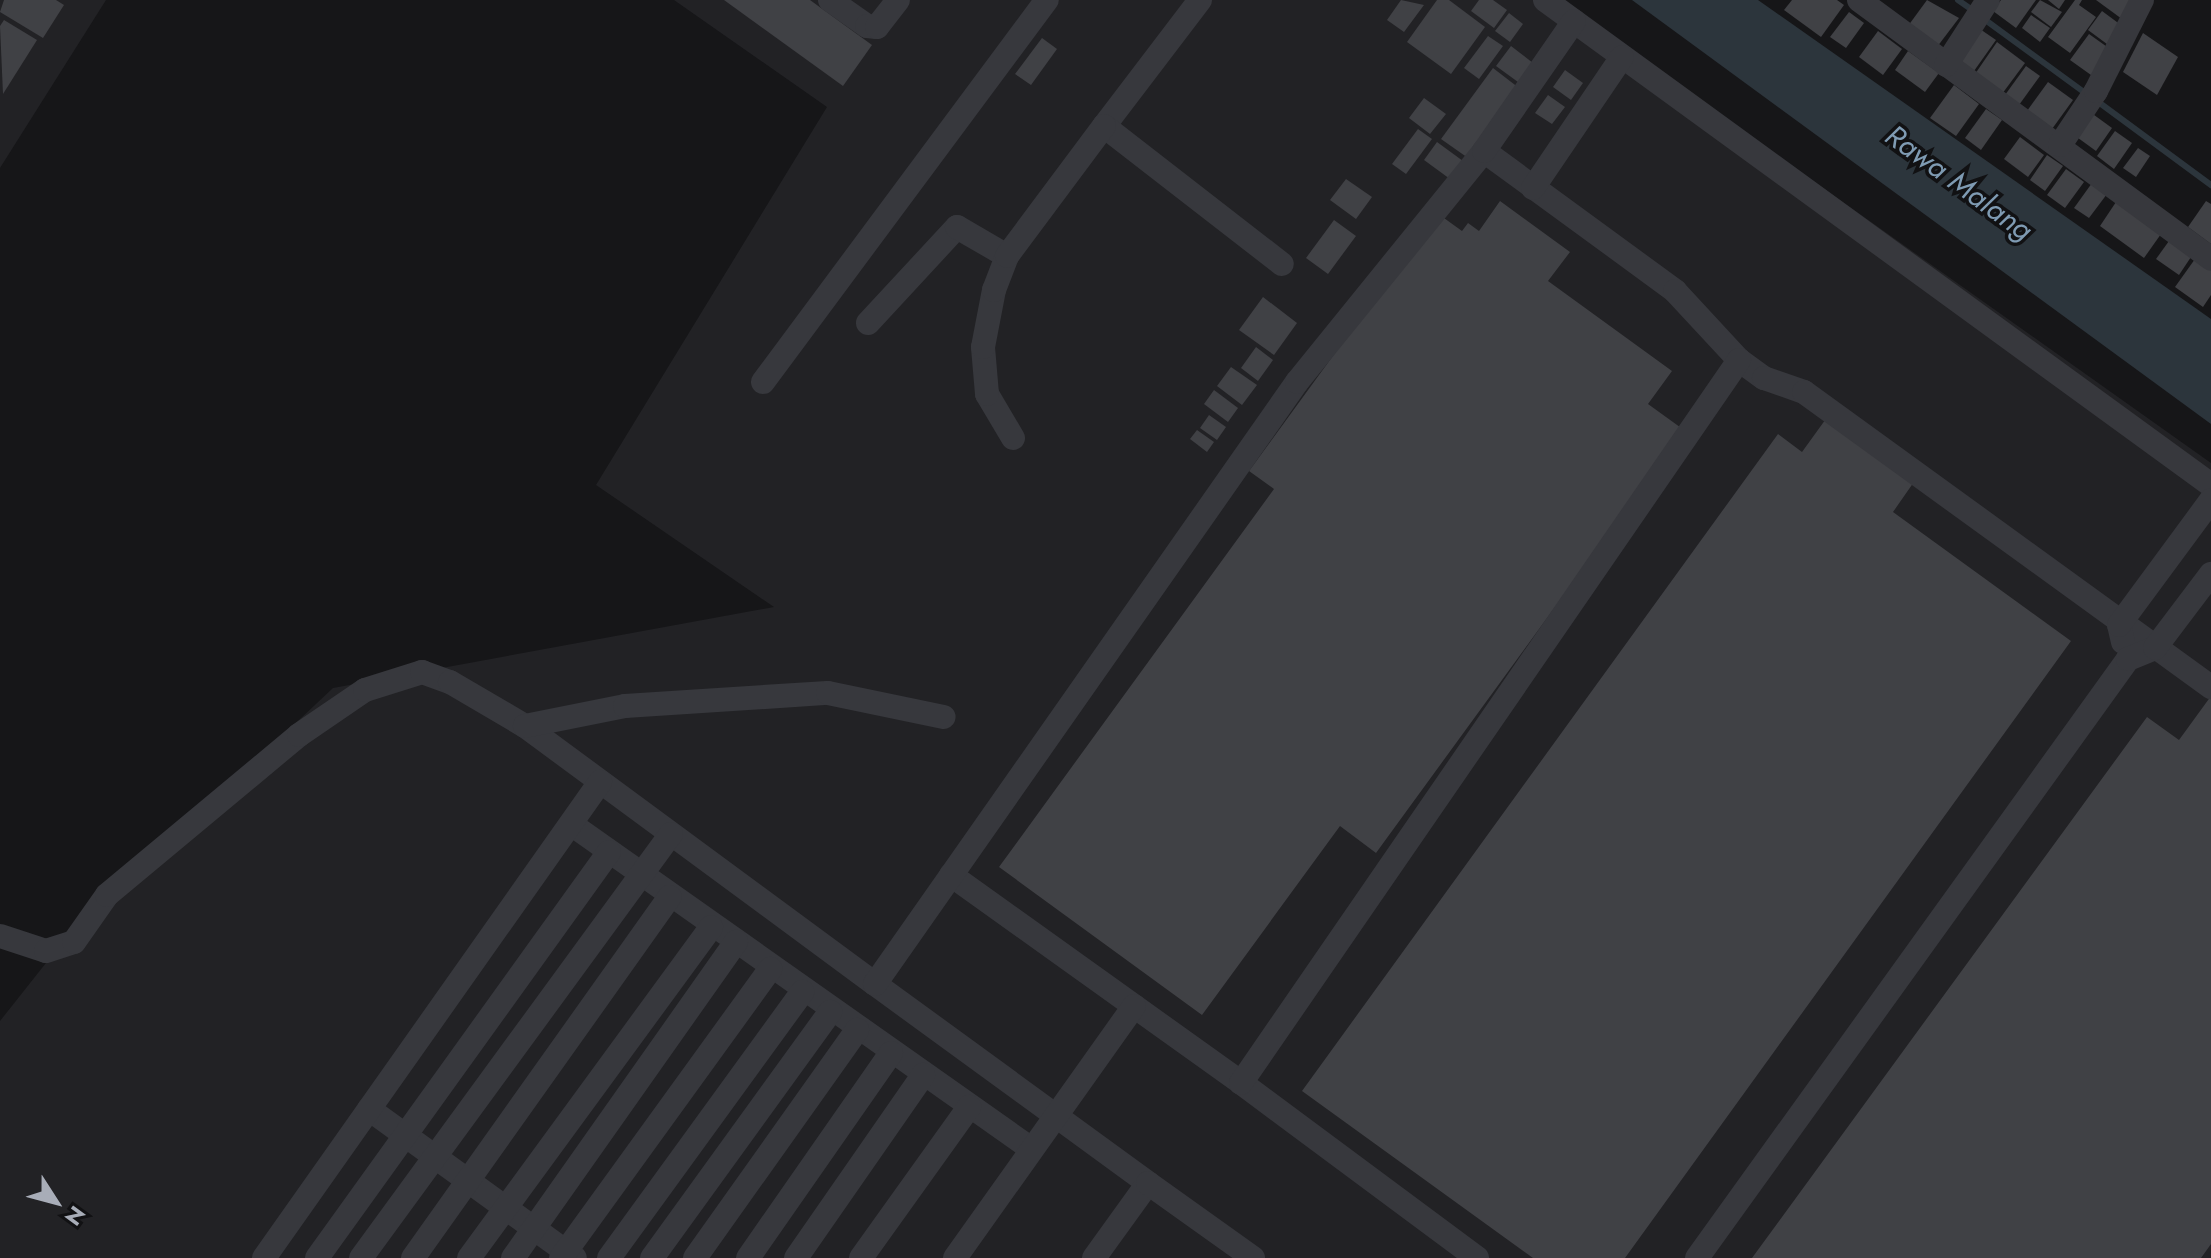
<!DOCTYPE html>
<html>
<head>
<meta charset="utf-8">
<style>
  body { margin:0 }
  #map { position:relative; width:2211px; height:1258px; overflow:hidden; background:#161618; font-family:Jost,sans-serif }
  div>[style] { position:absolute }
  .built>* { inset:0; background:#222225 }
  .water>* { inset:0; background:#2c353c }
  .stream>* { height:6px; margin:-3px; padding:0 3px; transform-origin:3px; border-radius:3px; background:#2c353c }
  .building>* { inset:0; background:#404145 }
  .minor>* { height:24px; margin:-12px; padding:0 12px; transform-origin:12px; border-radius:12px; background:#37383d }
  span { translate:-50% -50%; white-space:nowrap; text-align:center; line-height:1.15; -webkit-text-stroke:7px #111113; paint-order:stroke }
  .water-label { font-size:30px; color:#7f9bb3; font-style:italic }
  .north { position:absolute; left:16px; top:1162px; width:80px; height:80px; -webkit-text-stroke:6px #111113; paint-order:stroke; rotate:126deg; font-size:22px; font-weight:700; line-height:32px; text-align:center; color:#a8adb8 }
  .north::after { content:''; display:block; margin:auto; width:28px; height:36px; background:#a8adb8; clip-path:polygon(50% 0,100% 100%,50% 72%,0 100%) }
</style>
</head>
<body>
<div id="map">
  <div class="built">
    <i style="clip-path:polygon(0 0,106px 0,0 168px)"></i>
    <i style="clip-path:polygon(674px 0,1558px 0,2211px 463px,2211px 1258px,0 1258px,0 1021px,61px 944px,333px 688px,774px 607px,596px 485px,827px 107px)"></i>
  </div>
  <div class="water">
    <i style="clip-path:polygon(1632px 0,1758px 0,2211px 319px,2211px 424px)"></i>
  </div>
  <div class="stream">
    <i style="left:1958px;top:0;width:21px;rotate:35deg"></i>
    <i style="left:1984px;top:19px;width:129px;rotate:36.2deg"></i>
    <i style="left:2097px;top:101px;width:142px;rotate:36.4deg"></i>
  </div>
  <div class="building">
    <i style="clip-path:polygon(4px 0,56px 0,64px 5px,43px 38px,0 12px)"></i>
    <i style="clip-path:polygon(724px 0,810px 0,872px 45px,843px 86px)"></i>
    <i style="clip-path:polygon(1401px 0,1424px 5px,1404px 32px,1387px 20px)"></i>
    <i style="clip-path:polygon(1437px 0,1449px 0,1485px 27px,1451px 74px,1407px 42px)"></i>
    <i style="clip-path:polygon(1479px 0,1493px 0,1507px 10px,1494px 28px,1471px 11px)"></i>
    <i style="clip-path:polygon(1792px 0,1837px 0,1844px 5px,1821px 37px,1784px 10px)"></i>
    <i style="clip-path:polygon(1927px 0,1959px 18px,1937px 47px,1908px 26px)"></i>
    <i style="clip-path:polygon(2001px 0,2036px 0,2016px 28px,1993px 11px)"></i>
    <i style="clip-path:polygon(2040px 0,2062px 12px,2051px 27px,2031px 12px)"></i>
    <i style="clip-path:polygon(2048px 0,2065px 0,2059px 9px)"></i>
    <i style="clip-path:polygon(2075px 0,2082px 0,2079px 5px,2096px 17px,2070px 53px,2048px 37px)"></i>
    <i style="clip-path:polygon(2096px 0,2136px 0,2122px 19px)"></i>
    <i style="clip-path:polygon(2102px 11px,2125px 28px,2111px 47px,2088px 30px)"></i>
    <i style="clip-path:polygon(1849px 12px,1864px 23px,1846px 48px,1830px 37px)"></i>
    <i style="clip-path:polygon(1509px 13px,1523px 24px,1510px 42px,1495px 31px)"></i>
    <i style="clip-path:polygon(2031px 15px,2050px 28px,2040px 42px,2022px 28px)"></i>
    <i style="clip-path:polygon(4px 20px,37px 40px,3px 94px,0 26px)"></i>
    <i style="clip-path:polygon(1977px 27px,1996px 40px,1974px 71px,1955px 57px)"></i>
    <i style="clip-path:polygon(1878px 31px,1902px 49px,1883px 75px,1859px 57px)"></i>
    <i style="clip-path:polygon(2143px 33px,2178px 57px,2157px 95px,2123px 72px)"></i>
    <i style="clip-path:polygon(2089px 34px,2110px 49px,2091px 75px,2070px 60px)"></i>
    <i style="clip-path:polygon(1488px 36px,1503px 46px,1479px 79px,1464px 68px)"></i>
    <i style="clip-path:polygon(1042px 38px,1057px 49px,1031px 85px,1015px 74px)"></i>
    <i style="clip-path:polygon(1997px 42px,2025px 63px,2002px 94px,1975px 74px)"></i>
    <i style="clip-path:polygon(1511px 46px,1533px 63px,1518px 82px,1496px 66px)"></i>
    <i style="clip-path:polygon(1908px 51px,1939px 73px,1925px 92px,1895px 70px)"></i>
    <i style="clip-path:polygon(2026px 66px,2040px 76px,2019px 105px,2005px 95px)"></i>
    <i style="clip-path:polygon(1493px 68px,1519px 88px,1468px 158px,1441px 139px)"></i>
    <i style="clip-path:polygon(1565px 70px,1583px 83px,1571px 100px,1553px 87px)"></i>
    <i style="clip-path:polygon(2048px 82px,2073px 100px,2052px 129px,2027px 111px)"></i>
    <i style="clip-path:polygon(1954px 85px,1979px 104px,1956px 136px,1930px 118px)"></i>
    <i style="clip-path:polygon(1548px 95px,1565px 107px,1552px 124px,1535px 113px)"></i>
    <i style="clip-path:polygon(1424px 98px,1446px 114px,1430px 134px,1409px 118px)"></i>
    <i style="clip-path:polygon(1986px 109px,2002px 120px,1981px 150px,1965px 138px)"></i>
    <i style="clip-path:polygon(2090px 112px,2112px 128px,2096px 151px,2074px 135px)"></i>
    <i style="clip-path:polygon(1418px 129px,1432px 139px,1406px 174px,1392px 164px)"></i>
    <i style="clip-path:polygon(2115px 131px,2132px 143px,2114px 169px,2097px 156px)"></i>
    <i style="clip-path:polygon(2020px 137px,2044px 155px,2028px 177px,2004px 159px)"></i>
    <i style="clip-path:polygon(1437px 142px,1463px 161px,1450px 179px,1424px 160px)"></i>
    <i style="clip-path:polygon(2138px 148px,2150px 156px,2136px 177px,2123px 168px)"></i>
    <i style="clip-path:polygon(2047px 155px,2063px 166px,2045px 191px,2030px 180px)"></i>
    <i style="clip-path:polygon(2066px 169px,2084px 182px,2065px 208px,2047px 195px)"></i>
    <i style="clip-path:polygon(1346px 179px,1372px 197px,1356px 219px,1330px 200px)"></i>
    <i style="clip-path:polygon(2092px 183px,2107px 194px,2089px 218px,2074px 208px)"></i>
    <i style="clip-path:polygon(1500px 201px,1570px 252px,1548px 281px,1672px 371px,1648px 404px,1684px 430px,1376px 853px,1340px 826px,1202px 1015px,999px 867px,1274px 489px,1249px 471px,1437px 213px,1462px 231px,1468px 223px,1479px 231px)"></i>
    <i style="clip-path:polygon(2206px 201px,2211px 204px,2211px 244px,2188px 227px)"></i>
    <i style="clip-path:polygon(2116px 202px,2161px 234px,2144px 258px,2100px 226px)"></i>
    <i style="clip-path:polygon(1334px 220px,1356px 236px,1328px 274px,1306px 258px)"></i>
    <i style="clip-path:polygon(2169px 241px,2191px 257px,2179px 275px,2156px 259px)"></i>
    <i style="clip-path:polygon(2195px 259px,2211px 270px,2211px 295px,2203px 307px,2175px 287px)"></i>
    <i style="clip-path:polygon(1263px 297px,1297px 323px,1274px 355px,1239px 330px)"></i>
    <i style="clip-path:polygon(1256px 347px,1273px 360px,1258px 381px,1241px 368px)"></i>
    <i style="clip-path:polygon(1231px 367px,1257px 385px,1242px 405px,1217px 386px)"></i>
    <i style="clip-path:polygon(1214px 390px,1238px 408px,1228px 422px,1204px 404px)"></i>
    <i style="clip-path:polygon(1209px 415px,1226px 427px,1217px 440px,1200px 428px)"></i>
    <i style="clip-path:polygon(1828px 416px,1916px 479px,1893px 512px,2071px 641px,1625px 1258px,1533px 1258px,1302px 1091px,1778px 434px,1802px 452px)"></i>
    <i style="clip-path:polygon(1197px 430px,1214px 442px,1207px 452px,1190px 439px)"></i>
    <i style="clip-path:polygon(2211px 696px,2211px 1244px,2201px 1258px,1752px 1258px,2147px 717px,2179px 740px)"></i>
  </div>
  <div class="minor">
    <i style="left:830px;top:0;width:45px;rotate:35.1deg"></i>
    <i style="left:867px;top:26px;width:10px;rotate:6deg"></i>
    <i style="left:877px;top:27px;width:34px;rotate:-52deg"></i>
    <i style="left:1200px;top:0;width:158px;rotate:127.3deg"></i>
    <i style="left:1104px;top:126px;width:225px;rotate:37.8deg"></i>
    <i style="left:1545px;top:0;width:824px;rotate:36.06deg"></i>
    <i style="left:1859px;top:0;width:437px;rotate:36.3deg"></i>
    <i style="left:1946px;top:65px;width:77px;rotate:-57.1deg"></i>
    <i style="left:2060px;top:145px;width:65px;rotate:-56.3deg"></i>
    <i style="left:2096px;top:91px;width:102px;rotate:-63.2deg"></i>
    <i style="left:1484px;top:151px;width:237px;rotate:36.2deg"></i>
    <i style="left:1675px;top:291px;width:94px;rotate:47.2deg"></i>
    <i style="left:1739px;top:360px;width:31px;rotate:36deg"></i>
    <i style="left:1764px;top:378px;width:42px;rotate:19.3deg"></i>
    <i style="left:1804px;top:392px;width:503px;rotate:35.94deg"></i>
    <i style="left:1533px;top:188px;width:158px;rotate:-55.8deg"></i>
    <i style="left:868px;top:323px;width:131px;rotate:-47.2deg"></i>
    <i style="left:957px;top:227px;width:58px;rotate:30.1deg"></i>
    <i style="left:763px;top:382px;width:476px;rotate:-53.4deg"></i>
    <i style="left:1013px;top:438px;width:51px;rotate:-120.6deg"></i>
    <i style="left:987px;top:394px;width:47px;rotate:-94.9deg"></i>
    <i style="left:983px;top:347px;width:58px;rotate:-79.1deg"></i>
    <i style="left:994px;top:290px;width:36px;rotate:-69deg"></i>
    <i style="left:1007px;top:256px;width:162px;rotate:-53.3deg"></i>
    <i style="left:2123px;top:642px;width:17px;rotate:-103deg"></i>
    <i style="left:2119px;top:625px;width:155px;rotate:-53.6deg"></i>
    <i style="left:571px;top:824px;width:562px;rotate:35.22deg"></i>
    <i style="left:951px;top:875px;width:357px;rotate:35.6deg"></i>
    <i style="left:0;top:936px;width:48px;rotate:18.1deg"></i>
    <i style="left:46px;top:951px;width:29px;rotate:-18deg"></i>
    <i style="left:74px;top:942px;width:57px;rotate:-54.9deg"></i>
    <i style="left:107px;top:895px;width:250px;rotate:-39.8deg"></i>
    <i style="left:299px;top:735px;width:80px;rotate:-34.3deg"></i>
    <i style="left:365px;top:690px;width:60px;rotate:-17.5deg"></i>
    <i style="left:422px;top:672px;width:30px;rotate:20deg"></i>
    <i style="left:450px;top:682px;width:87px;rotate:30.4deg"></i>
    <i style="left:875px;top:984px;width:435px;rotate:-143.6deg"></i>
    <i style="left:525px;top:726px;width:102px;rotate:-11.3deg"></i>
    <i style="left:625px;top:706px;width:203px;rotate:-3.7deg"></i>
    <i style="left:828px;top:693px;width:118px;rotate:11.7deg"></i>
    <i style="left:369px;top:1109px;width:254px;rotate:35.9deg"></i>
    <i style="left:1148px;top:1183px;width:338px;rotate:-143.9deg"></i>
    <i style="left:875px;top:984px;width:735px;rotate:-54.97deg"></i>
    <i style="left:1297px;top:382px;width:297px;rotate:-51deg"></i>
    <i style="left:1484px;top:151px;width:158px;rotate:-55.3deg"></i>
    <i style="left:264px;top:1258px;width:583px;rotate:-54.78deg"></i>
    <i style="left:317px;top:1258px;width:500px;rotate:-54.28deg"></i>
    <i style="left:361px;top:1258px;width:525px;rotate:-53.83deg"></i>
    <i style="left:413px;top:1258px;width:443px;rotate:-54.6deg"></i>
    <i style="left:469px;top:1258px;width:410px;rotate:-53.8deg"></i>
    <i style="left:513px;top:1258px;width:387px;rotate:-54.8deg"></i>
    <i style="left:561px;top:1258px;width:357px;rotate:-54.1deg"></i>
    <i style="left:609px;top:1258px;width:329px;rotate:-54deg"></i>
    <i style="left:652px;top:1258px;width:304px;rotate:-54.1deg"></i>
    <i style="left:695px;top:1258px;width:280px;rotate:-54.6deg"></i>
    <i style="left:748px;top:1258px;width:250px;rotate:-55.1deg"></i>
    <i style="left:796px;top:1258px;width:223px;rotate:-55.2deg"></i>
    <i style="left:861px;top:1258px;width:186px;rotate:-54.4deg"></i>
    <i style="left:955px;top:1258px;width:309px;rotate:-54.6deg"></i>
    <i style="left:1094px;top:1258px;width:92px;rotate:-54.2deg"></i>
    <i style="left:1148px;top:1183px;width:129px;rotate:35.5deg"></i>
    <i style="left:1477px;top:1258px;width:294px;rotate:-143.4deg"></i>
    <i style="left:1241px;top:1083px;width:878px;rotate:-55.44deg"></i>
    <i style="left:1697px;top:1258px;width:738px;rotate:-54.26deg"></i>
    <i style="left:2128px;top:659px;width:29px;rotate:-22deg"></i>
    <i style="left:2155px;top:648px;width:93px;rotate:-52.9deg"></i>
  </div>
  <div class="water-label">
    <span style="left:1959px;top:183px;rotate:36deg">Rawa Malang</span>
  </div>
  <div class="north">N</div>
</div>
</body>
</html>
